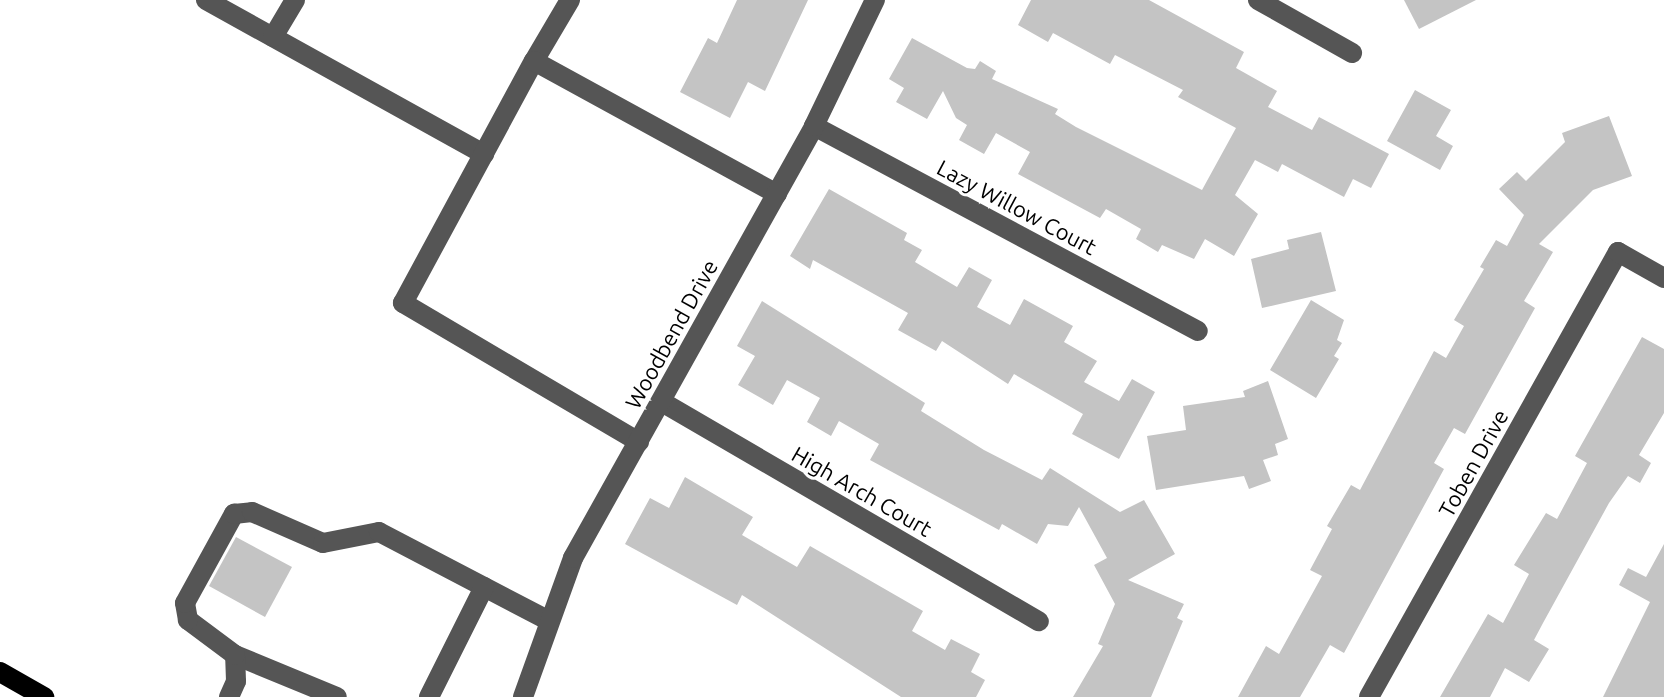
<!DOCTYPE html>
<html>
<head>
<meta charset="utf-8">
<style>
  body { margin:0 }
  #map { position:relative; width:1664px; height:697px; overflow:hidden; background:#fff; font-family:Ubuntu,sans-serif }
  div>[style] { position:absolute }
  .building>* { inset:0; background:#c4c4c4 }
  .minor>* { height:20px; margin:-10px; padding:0 10px; transform-origin:10px; border-radius:10px; background:#555 }
  .major>* { height:20px; margin:-10px; padding:0 10px; transform-origin:10px; border-radius:10px; background:#000 }
  span { translate:-50% -50%; white-space:nowrap; text-align:center; line-height:1.15; -webkit-text-stroke:6px #fff; paint-order:stroke }
  .street-label { font-size:22px; color:#000 }
</style>
</head>
<body>
<div id="map">
  <div class="building">
    <i style="clip-path:polygon(737px 0,808px 0,765px 91px,748px 82px,730px 118px,680px 92px,708px 38px,717px 43px)"></i>
    <i style="clip-path:polygon(1031px 0,1149px 0,1244px 52px,1236px 68px,1277px 91px,1268px 107px,1312px 130px,1319px 117px,1389px 154px,1371px 188px,1353px 179px,1344px 197px,1282px 164px,1278px 172px,1255px 160px,1235px 195px,1258px 214px,1234px 256px,1205px 239px,1194px 259px,1162px 245px,1158px 252px,1136px 239px,1141px 229px,1106px 209px,1100px 218px,1018px 174px,1030px 152px,996px 133px,984px 154px,959px 140px,967px 125px,956px 118px,943px 91px,927px 119px,896px 102px,904px 88px,889px 79px,912px 38px,967px 68px,975px 69px,980px 61px,996px 71px,992px 79px,1058px 109px,1055px 114px,1076px 127px,1202px 190px,1236px 128px,1178px 97px,1183px 90px,1115px 55px,1110px 64px,1053px 33px,1048px 42px,1018px 25px)"></i>
    <i style="clip-path:polygon(1404px 0,1476px 0,1419px 29px)"></i>
    <i style="clip-path:polygon(1415px 90px,1451px 110px,1436px 136px,1453px 146px,1440px 170px,1387px 141px)"></i>
    <i style="clip-path:polygon(1609px 116px,1632px 176px,1593px 190px,1539px 244px,1553px 252px,1524px 301px,1535px 308px,1465px 434px,1454px 428px,1434px 463px,1444px 469px,1344px 653px,1330px 645px,1300px 697px,1238px 697px,1266px 646px,1279px 654px,1322px 576px,1310px 570px,1332px 529px,1327px 526px,1351px 485px,1360px 490px,1434px 351px,1446px 358px,1464px 326px,1454px 320px,1484px 269px,1480px 267px,1496px 240px,1507px 246px,1524px 215px,1499px 189px,1517px 172px,1526px 181px,1565px 142px,1562px 133px)"></i>
    <i style="clip-path:polygon(829px 189px,907px 233px,904px 240px,922px 250px,915px 262px,957px 287px,969px 267px,992px 280px,977px 307px,1010px 325px,1024px 299px,1073px 326px,1064px 342px,1097px 361px,1084px 382px,1119px 401px,1132px 379px,1155px 392px,1119px 459px,1072px 434px,1083px 414px,1014px 374px,1008px 384px,942px 341px,936px 351px,898px 330px,908px 313px,813px 260px,810px 269px,790px 256px)"></i>
    <i style="clip-path:polygon(1321px 232px,1336px 291px,1262px 308px,1251px 259px,1289px 249px,1287px 240px)"></i>
    <i style="clip-path:polygon(1311px 300px,1344px 320px,1337px 340px,1342px 343px,1334px 356px,1339px 359px,1316px 398px,1270px 370px)"></i>
    <i style="clip-path:polygon(762px 301px,925px 403px,921px 411px,984px 450px,1042px 480px,1050px 468px,1120px 512px,1144px 500px,1175px 554px,1128px 580px,1184px 604px,1177px 618px,1183px 621px,1151px 697px,1073px 697px,1103px 646px,1098px 644px,1115px 604px,1094px 565px,1107px 558px,1079px 507px,1068px 526px,1048px 524px,1037px 544px,1002px 524px,999px 530px,870px 460px,879px 444px,839px 421px,831px 436px,807px 422px,820px 398px,787px 380px,773px 405px,738px 385px,755px 356px,737px 346px)"></i>
    <i style="clip-path:polygon(1642px 337px,1664px 349px,1664px 413px,1639px 455px,1651px 463px,1640px 483px,1628px 476px,1609px 503px,1543px 623px,1534px 640px,1549px 649px,1529px 682px,1505px 668px,1490px 697px,1440px 697px,1488px 614px,1503px 623px,1529px 574px,1514px 565px,1546px 513px,1557px 519px,1587px 463px,1575px 456px)"></i>
    <i style="clip-path:polygon(1268px 381px,1288px 439px,1275px 444px,1278px 455px,1263px 460px,1271px 481px,1249px 489px,1244px 476px,1156px 490px,1147px 436px,1186px 430px,1183px 406px,1245px 397px,1243px 391px)"></i>
    <i style="clip-path:polygon(685px 477px,753px 517px,742px 535px,797px 567px,810px 546px,923px 611px,912px 631px,945px 650px,951px 639px,980px 654px,971px 672px,985px 680px,976px 697px,901px 697px,742px 595px,737px 605px,625px 544px,650px 498px,669px 508px)"></i>
    <i style="clip-path:polygon(236px 537px,292px 567px,265px 617px,209px 586px)"></i>
    <i style="clip-path:polygon(1664px 544px,1664px 697px,1603px 697px,1650px 602px,1619px 585px,1628px 568px,1646px 577px)"></i>
  </div>
  <div class="minor">
    <i style="left:206px;top:0;width:318px;rotate:29deg"></i>
    <i style="left:1258px;top:0;width:108px;rotate:29.4deg"></i>
    <i style="left:273px;top:37px;width:43px;rotate:-59.3deg"></i>
    <i style="left:534px;top:61px;width:71px;rotate:-59.5deg"></i>
    <i style="left:814px;top:126px;width:435px;rotate:28.1deg"></i>
    <i style="left:662px;top:402px;width:436px;rotate:30.2deg"></i>
    <i style="left:639px;top:442px;width:274px;rotate:-149.5deg"></i>
    <i style="left:403px;top:303px;width:275px;rotate:-61.6deg"></i>
    <i style="left:534px;top:61px;width:277px;rotate:28.7deg"></i>
    <i style="left:235px;top:655px;width:110px;rotate:22.4deg"></i>
    <i style="left:229px;top:697px;width:17px;rotate:-66deg"></i>
    <i style="left:236px;top:681px;width:26px;rotate:-92deg"></i>
    <i style="left:235px;top:655px;width:59px;rotate:-143.3deg"></i>
    <i style="left:188px;top:620px;width:17px;rotate:-100deg"></i>
    <i style="left:185px;top:603px;width:102px;rotate:-61.2deg"></i>
    <i style="left:234px;top:514px;width:18px;rotate:-6deg"></i>
    <i style="left:252px;top:512px;width:77px;rotate:23.6deg"></i>
    <i style="left:323px;top:543px;width:57px;rotate:-11.1deg"></i>
    <i style="left:379px;top:532px;width:192px;rotate:27.6deg"></i>
    <i style="left:429px;top:697px;width:123px;rotate:-63.4deg"></i>
    <i style="left:523px;top:697px;width:148px;rotate:-70.2deg"></i>
    <i style="left:573px;top:558px;width:495px;rotate:-60.8deg"></i>
    <i style="left:814px;top:126px;width:140px;rotate:-64.2deg"></i>
    <i style="left:1369px;top:697px;width:510px;rotate:-60.77deg"></i>
    <i style="left:1618px;top:252px;width:53px;rotate:29.5deg"></i>
  </div>
  <div class="major">
    <i style="left:0;top:672px;width:51px;rotate:29.6deg"></i>
  </div>
  <div class="street-label">
    <span style="left:1017px;top:207px;rotate:28deg">Lazy Willow Court</span>
    <span style="left:671px;top:334px;rotate:-61deg">Woodbend Drive</span>
    <span style="left:1473px;top:463px;rotate:-61deg">Toben Drive</span>
    <span style="left:862px;top:491px;rotate:30deg">High Arch Court</span>
  </div>
</div>
</body>
</html>
